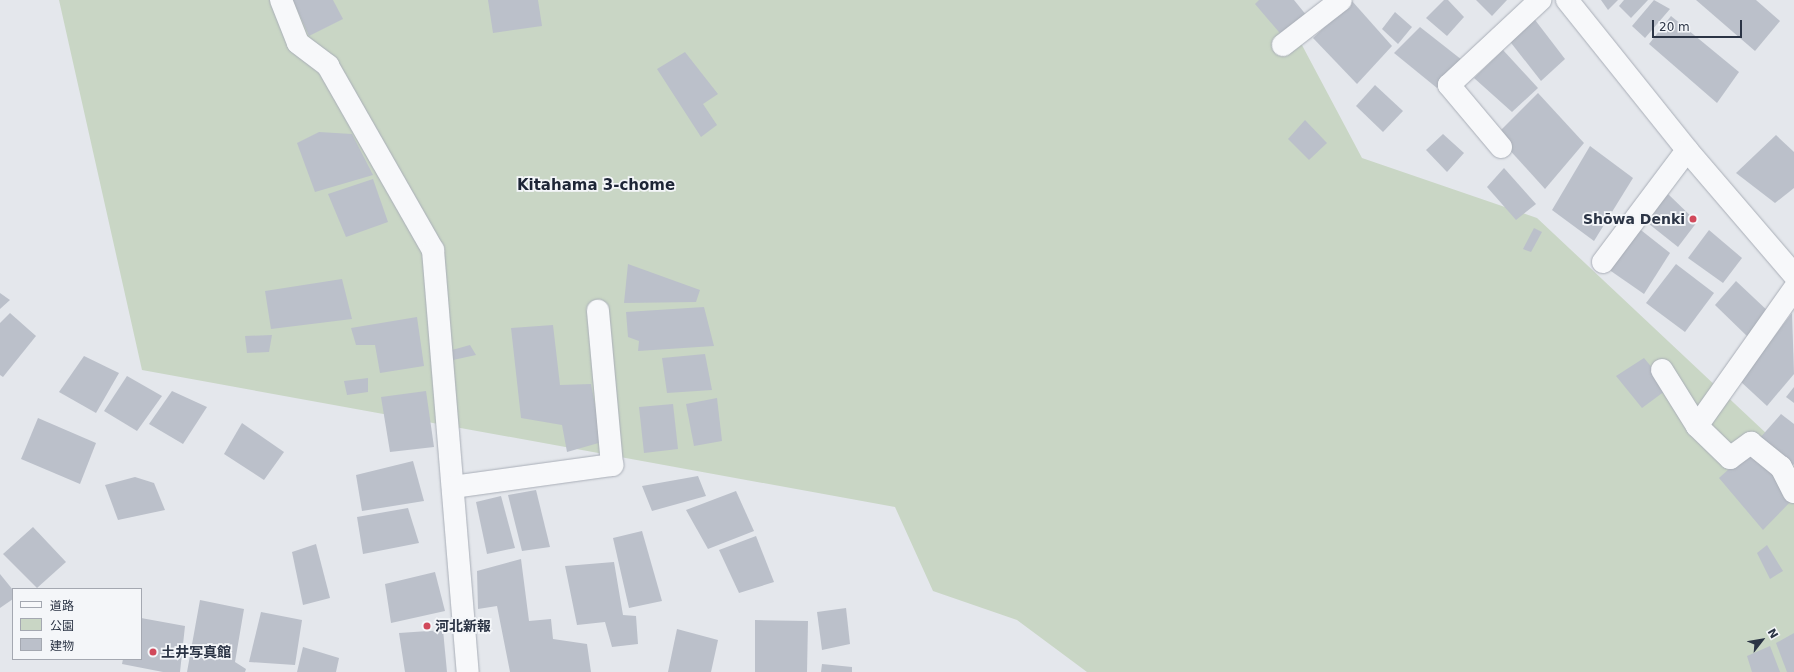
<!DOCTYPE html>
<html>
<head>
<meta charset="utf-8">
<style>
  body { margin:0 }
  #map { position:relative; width:1794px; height:672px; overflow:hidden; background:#e4e7ec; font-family:"DejaVu Sans","Noto Sans JP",sans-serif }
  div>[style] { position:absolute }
  .green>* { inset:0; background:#c9d6c5 }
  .building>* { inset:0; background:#bbc0ca }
  .roads { filter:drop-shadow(0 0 1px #a9aeb7) drop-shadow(0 0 1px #a9aeb7) }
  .minor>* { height:22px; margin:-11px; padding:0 11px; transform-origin:11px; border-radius:11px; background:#f7f8fa }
  .dots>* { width:11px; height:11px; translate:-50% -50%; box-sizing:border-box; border:2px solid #f4f6f9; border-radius:50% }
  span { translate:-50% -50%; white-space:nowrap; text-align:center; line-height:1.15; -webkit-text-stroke:3.5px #f4f6f9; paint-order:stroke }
  .poi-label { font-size:14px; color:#2b3445; font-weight:700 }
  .right { translate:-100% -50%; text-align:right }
  .left { translate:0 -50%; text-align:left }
  .neighbourhood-label { font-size:15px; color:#1d2536; font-weight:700 }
  .legend { position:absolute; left:12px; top:588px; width:130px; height:72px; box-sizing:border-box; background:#f4f6f9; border:1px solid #a4a8b1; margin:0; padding:5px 7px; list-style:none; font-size:12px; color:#2b3445 }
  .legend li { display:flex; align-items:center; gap:8px; height:20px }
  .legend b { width:20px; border:1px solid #a4a8b1 }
  .north { position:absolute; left:1742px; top:620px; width:40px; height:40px; -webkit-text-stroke:3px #f4f6f9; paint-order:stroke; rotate:59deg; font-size:11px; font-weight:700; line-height:16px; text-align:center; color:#2b3445 }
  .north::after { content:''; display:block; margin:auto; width:14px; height:18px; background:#2b3445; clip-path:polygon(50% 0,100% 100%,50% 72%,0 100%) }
  .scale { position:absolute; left:1652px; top:20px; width:90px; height:18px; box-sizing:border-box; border:2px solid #2b3445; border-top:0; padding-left:5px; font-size:12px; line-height:14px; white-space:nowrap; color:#2b3445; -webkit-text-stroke:3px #f4f6f9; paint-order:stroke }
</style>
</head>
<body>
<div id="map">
  <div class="green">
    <i style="clip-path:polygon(59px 0,1278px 0,1362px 158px,1537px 218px,1783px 449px,1794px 467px,1794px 672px,1087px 672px,1017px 620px,933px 591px,895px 507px,142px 370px)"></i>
  </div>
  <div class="building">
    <i style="clip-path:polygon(293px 0,333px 0,343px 19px,309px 36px)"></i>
    <i style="clip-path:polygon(488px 0,538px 0,542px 26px,493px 33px)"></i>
    <i style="clip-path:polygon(1259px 0,1294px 0,1307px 16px,1284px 38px,1255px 4px)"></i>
    <i style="clip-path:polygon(1444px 0,1448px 0,1464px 17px,1447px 36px,1426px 18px)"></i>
    <i style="clip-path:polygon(1476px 0,1507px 0,1492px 16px)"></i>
    <i style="clip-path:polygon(1601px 0,1618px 0,1608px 10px)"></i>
    <i style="clip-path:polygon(1624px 0,1648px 0,1631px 18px,1619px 6px)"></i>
    <i style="clip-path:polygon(1654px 0,1670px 9px,1645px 38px,1632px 26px)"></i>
    <i style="clip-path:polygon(1696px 0,1756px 0,1780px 21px,1755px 51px)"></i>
    <i style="clip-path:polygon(1352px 1px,1392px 46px,1357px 84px,1313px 38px)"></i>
    <i style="clip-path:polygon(1395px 12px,1412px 27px,1398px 44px,1382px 29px)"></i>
    <i style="clip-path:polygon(1532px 16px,1565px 59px,1541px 81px,1508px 39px)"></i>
    <i style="clip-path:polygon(1671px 16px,1739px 72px,1717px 103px,1649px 44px)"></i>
    <i style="clip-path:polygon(1420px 27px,1462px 60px,1437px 88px,1394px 53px)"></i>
    <i style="clip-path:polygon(1503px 50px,1538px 88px,1512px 112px,1474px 78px)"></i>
    <i style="clip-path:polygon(685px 52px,718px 94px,703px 104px,717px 125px,701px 137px,657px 69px)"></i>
    <i style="clip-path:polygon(1375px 85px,1403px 111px,1383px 132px,1356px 106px)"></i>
    <i style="clip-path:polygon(1538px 93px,1584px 143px,1545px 189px,1496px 135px)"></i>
    <i style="clip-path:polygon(1305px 120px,1327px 143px,1309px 160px,1288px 139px)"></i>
    <i style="clip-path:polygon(319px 132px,352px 134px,373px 175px,315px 192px,297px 143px)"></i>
    <i style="clip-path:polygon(1443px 134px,1464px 153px,1447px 172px,1426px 150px)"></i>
    <i style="clip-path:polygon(1776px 135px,1794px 152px,1794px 188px,1775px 203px,1736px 173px)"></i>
    <i style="clip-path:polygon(1590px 146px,1633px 178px,1594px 241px,1552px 210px)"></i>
    <i style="clip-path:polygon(1504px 168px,1536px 204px,1516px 220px,1487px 187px)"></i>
    <i style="clip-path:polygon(373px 179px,388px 222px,346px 237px,328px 194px)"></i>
    <i style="clip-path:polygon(1668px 194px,1697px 222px,1678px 247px,1644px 220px)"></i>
    <i style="clip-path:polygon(1637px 227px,1670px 253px,1644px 294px,1608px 269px)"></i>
    <i style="clip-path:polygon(1534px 228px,1542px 232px,1531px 252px,1523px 249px)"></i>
    <i style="clip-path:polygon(1709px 230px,1742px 258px,1723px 283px,1688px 258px)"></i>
    <i style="clip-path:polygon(628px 264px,700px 290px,696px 302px,624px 303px)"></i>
    <i style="clip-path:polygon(1676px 264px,1714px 293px,1685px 332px,1646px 303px)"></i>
    <i style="clip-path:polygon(342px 279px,352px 319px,271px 329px,265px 291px)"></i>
    <i style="clip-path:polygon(1736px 281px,1770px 313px,1750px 339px,1715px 305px)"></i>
    <i style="clip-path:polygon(0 293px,10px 300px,0 309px)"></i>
    <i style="clip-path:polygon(704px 307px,714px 346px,638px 351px,639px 341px,628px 337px,626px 312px)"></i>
    <i style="clip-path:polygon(10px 313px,36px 336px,3px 377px,0 375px,0 323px)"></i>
    <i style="clip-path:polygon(1792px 313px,1794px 374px,1767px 406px,1740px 381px)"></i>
    <i style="clip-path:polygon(417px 317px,424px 366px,380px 373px,375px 345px,356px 345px,351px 328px)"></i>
    <i style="clip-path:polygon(553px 325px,560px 385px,591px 384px,602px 442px,567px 452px,562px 425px,521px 418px,511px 328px)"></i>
    <i style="clip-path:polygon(272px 335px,269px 352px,247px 353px,245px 336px)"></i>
    <i style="clip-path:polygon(470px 345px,476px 355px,453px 360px,452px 350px)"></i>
    <i style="clip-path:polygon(705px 354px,712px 390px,667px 393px,662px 358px)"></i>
    <i style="clip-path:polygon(84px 356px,119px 373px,96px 413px,59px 392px)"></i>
    <i style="clip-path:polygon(1644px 358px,1669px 388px,1642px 408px,1616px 376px)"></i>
    <i style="clip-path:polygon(127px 376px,162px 396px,137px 431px,104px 411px)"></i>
    <i style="clip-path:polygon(368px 378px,368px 392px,347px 395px,344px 381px)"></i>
    <i style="clip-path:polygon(1794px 387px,1794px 403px,1786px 397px)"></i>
    <i style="clip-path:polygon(172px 391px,207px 407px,183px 444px,149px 424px)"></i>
    <i style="clip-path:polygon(426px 391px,434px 447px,390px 452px,381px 397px)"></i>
    <i style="clip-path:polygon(717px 398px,722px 441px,694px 446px,686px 404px)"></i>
    <i style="clip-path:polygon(673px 404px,678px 449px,644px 453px,639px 407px)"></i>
    <i style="clip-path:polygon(1781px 414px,1794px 424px,1794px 464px,1790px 468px,1759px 439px)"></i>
    <i style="clip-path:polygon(38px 418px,96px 443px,80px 484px,21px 459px)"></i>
    <i style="clip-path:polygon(242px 423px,284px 452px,264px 480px,224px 454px)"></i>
    <i style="clip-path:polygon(1751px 449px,1794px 498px,1763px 530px,1719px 478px)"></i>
    <i style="clip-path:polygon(413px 461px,424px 501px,362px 511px,356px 475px)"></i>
    <i style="clip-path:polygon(698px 476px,706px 496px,652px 511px,642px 486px)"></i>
    <i style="clip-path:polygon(135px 477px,154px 483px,165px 510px,118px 520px,105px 485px)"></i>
    <i style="clip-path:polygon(536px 490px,550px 547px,522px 551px,508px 495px)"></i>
    <i style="clip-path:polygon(736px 491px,754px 531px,708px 549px,686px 510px)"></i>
    <i style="clip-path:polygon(501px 496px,515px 548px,487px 554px,476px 502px)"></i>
    <i style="clip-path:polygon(408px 508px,419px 543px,363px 554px,357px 517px)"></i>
    <i style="clip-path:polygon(33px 527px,66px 562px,37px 588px,3px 554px)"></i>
    <i style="clip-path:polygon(642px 531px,662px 601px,629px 608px,613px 538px)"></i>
    <i style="clip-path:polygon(756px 536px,774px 582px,739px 593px,719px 550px)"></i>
    <i style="clip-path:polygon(316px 544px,330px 598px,303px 605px,292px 552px)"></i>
    <i style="clip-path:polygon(1767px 545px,1783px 571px,1770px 579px,1757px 553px)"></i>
    <i style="clip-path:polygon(521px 559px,529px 621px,551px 619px,553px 639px,587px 644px,591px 672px,510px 672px,497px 606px,478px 609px,477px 571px)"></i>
    <i style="clip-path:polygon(614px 562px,623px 615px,636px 616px,638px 644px,612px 647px,605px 622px,577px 625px,565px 566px)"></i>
    <i style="clip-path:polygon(435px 572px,445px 611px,391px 623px,385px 584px)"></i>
    <i style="clip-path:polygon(0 574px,13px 590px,13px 599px,0 608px)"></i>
    <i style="clip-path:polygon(200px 600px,244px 609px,235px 662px,246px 669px,245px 672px,187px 672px)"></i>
    <i style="clip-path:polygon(846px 608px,850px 644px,822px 650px,817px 612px)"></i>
    <i style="clip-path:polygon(261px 612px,302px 620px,295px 665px,249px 662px)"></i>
    <i style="clip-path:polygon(141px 618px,185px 626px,180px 672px,163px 672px,122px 664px,123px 659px,141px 659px)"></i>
    <i style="clip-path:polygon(755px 620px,808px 621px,807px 672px,755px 672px)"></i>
    <i style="clip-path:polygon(677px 629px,718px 640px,711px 672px,668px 672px)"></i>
    <i style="clip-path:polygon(443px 630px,447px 672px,405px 672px,399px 633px)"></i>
    <i style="clip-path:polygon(1794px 633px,1794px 672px,1787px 672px,1776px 643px)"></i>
    <i style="clip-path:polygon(1770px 646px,1780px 672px,1752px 672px,1747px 656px)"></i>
    <i style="clip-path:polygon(303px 647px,339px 658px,336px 672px,297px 672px)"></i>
    <i style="clip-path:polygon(822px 664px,852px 667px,852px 672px,821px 672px)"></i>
  </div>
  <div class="roads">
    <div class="minor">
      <i style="left:281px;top:0;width:46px;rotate:68.4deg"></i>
      <i style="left:298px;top:43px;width:38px;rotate:37deg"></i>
      <i style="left:328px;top:66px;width:212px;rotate:60.3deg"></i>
      <i style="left:433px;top:250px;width:423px;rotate:85.3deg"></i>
      <i style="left:1567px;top:0;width:192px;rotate:51.3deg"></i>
      <i style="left:1687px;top:150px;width:165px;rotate:49.4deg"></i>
      <i style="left:1283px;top:45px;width:73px;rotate:-37.8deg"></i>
      <i style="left:1501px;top:147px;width:81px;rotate:-130deg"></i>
      <i style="left:1449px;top:85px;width:125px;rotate:-43deg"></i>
      <i style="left:1603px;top:262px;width:140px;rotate:-53.1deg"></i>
      <i style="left:1662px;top:370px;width:66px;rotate:58deg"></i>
      <i style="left:1697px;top:426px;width:46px;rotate:44.1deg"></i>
      <i style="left:1730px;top:458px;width:26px;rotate:-36deg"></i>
      <i style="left:1751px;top:443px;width:38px;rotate:39deg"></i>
      <i style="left:1781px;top:467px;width:28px;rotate:63deg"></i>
      <i style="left:1697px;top:426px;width:168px;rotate:-54.7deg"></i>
      <i style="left:453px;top:487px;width:161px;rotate:-7.9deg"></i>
      <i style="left:612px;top:465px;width:155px;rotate:-95.2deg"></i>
    </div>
  </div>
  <div class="dots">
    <i style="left:1693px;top:219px;background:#d1495b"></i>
    <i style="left:427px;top:626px;background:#d1495b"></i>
    <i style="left:153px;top:652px;background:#d1495b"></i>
  </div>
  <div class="poi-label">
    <span class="right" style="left:1685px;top:219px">Shōwa Denki</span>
    <span class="left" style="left:435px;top:626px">河北新報</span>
    <span class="left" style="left:161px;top:652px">土井写真館</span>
  </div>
  <div class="neighbourhood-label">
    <span style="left:596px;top:186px">Kitahama 3-chome</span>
  </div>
  <ul class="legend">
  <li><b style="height:5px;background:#f7f8fa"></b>道路</li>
  <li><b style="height:11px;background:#c9d6c5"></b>公園</li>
  <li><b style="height:11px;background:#bbc0ca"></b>建物</li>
  </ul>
  <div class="north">N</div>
  <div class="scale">20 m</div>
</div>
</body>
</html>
